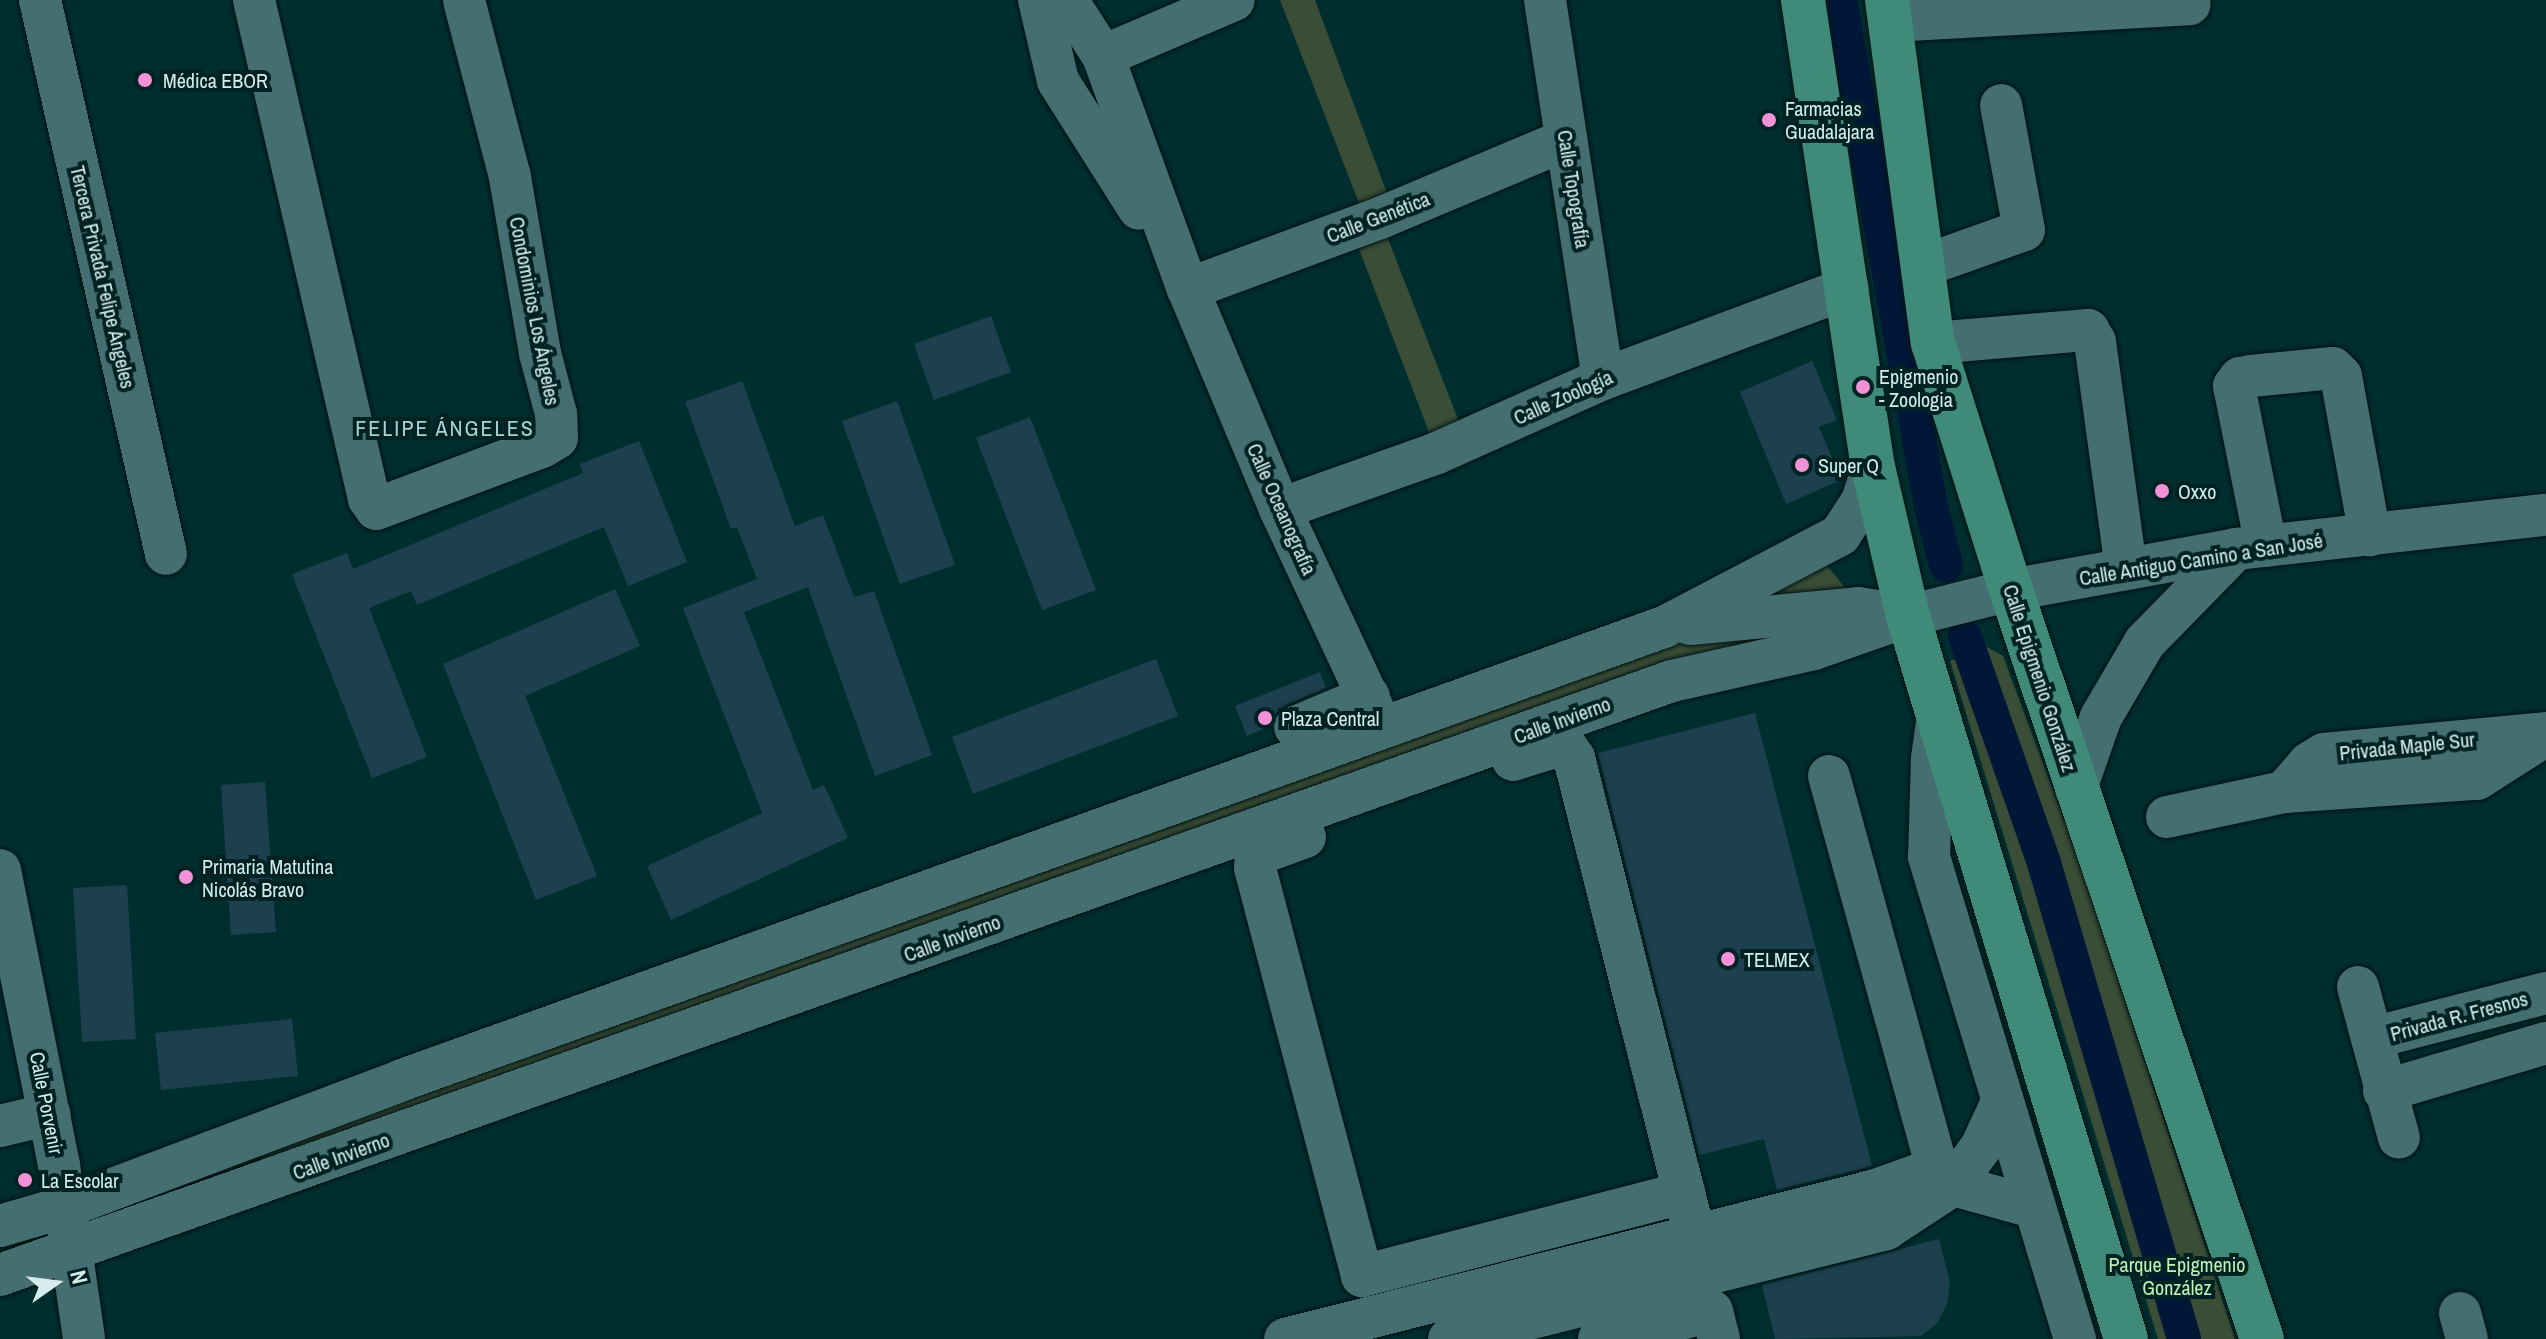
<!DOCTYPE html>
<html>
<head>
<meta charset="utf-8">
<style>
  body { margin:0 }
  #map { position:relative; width:2546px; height:1339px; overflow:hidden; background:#002e2f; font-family:"Archivo Narrow",sans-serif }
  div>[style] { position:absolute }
  .green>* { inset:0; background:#3a4d36 }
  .canal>* { height:34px; margin:-17px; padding:0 17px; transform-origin:17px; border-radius:17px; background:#001737 }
  .building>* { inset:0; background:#1d404e }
  .roads { filter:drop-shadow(0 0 2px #001314) drop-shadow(0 0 2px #001314) }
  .minor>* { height:42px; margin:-21px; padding:0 21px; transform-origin:21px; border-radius:21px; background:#446e6f }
  .major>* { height:44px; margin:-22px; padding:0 22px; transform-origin:22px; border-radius:22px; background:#3f8a78 }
  .dots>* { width:22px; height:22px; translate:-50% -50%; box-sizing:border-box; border:4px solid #012223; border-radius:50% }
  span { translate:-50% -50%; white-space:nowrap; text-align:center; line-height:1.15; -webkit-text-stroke:8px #012223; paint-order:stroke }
  .poi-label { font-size:20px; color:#d6ecec }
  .left { translate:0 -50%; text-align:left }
  .street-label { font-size:20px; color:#d6ecec }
  .park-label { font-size:20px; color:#bef3b4 }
  .neighbourhood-label { font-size:22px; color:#a6d4d4; letter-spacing:2px }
  .north { position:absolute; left:16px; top:1243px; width:80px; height:80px; -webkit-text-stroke:6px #012223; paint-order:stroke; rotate:76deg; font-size:22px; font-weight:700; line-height:32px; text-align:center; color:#d6ecec }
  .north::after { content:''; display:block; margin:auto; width:28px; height:36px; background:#d6ecec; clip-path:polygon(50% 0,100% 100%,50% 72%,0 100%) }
</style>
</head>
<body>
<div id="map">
  <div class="green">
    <i style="clip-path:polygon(1280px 0,1315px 0,1394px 212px,1380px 218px,1466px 440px,1437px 453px,1351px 228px,1366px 221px)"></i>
    <i style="clip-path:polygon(1824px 562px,1847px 590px,1689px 619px)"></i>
    <i style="clip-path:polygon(1821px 623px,267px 1170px,256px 1149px,1667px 638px)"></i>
    <i style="clip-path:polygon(1985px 646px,2003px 656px,2078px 857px,2235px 1339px,2158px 1339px,1950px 661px)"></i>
  </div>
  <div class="canal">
    <i style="left:1840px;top:0;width:515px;rotate:79.82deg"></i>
    <i style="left:1931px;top:507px;width:60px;rotate:75.5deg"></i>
    <i style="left:1965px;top:637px;width:239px;rotate:70.7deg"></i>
    <i style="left:2044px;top:863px;width:496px;rotate:73.6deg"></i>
  </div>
  <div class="building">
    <i style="clip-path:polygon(991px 316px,1011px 372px,934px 400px,914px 344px)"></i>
    <i style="clip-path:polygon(1812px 361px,1837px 420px,1819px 427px,1841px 480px,1786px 504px,1740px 392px)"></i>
    <i style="clip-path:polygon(742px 381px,795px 526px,823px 515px,854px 597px,874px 591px,932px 755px,875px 776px,808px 587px,744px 612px,813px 790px,824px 785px,848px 838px,671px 920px,647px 866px,762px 813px,683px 608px,757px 579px,737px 527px,731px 529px,685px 402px)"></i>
    <i style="clip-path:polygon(897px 401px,955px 565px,900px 584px,842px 421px)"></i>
    <i style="clip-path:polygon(1030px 417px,1096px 590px,1042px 610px,976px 438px)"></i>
    <i style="clip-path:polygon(639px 441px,687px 562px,628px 586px,604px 527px,417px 605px,411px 591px,369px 608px,427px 757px,372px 778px,292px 574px,347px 553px,353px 569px,583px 473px,580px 464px)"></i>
    <i style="clip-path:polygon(615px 589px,640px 646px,525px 696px,597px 876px,536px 900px,443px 664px)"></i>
    <i style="clip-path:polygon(1156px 659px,1178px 716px,973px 794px,952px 737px)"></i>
    <i style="clip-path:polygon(1320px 672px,1326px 688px,1286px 705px,1276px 713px,1271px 726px,1247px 736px,1235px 706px)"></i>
    <i style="clip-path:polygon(1755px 713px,1872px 1166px,1777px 1190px,1764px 1139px,1699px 1155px,1598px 753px)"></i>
    <i style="clip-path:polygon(265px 782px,276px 932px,231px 935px,221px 785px)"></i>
    <i style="clip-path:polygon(127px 885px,136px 1039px,82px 1042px,73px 888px)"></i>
    <i style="clip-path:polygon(292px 1019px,298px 1076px,161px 1090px,155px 1033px)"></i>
    <i style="clip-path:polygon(1939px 1239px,1950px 1283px,1947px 1304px,1937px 1323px,1921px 1336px,1775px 1339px,1762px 1285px)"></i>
  </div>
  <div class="roads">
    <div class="minor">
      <i style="left:40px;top:0;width:568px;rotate:77.19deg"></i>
      <i style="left:254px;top:0;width:512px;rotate:77.02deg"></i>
      <i style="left:369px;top:499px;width:12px;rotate:55deg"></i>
      <i style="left:376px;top:509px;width:177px;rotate:-20.5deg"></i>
      <i style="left:542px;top:447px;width:17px;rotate:-31deg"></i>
      <i style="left:557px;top:438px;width:24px;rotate:-92deg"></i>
      <i style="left:556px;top:414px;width:63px;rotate:-104.7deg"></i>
      <i style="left:540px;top:353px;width:179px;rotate:-99.7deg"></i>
      <i style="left:510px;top:177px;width:183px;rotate:-104.6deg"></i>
      <i style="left:1039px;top:0;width:83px;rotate:76.8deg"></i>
      <i style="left:1058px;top:81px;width:151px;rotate:57.7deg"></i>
      <i style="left:1067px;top:0;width:67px;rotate:57.3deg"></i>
      <i style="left:1103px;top:56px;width:248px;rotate:70deg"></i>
      <i style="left:1188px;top:289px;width:238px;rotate:67.3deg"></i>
      <i style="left:1280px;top:509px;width:239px;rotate:65deg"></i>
      <i style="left:1545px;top:0;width:383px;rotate:81.3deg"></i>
      <i style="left:1890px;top:21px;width:300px;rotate:-3.2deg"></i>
      <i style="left:1103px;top:56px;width:142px;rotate:-23.1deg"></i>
      <i style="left:1923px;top:266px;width:107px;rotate:-19.6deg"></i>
      <i style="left:2024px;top:230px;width:127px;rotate:-100.4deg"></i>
      <i style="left:1188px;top:289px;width:205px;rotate:-20.3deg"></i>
      <i style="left:1380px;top:218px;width:202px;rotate:-22.8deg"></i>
      <i style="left:1933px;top:343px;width:156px;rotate:-4.8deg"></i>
      <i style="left:2088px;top:330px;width:14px;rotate:60deg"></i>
      <i style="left:2095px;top:342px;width:229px;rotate:82.2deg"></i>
      <i style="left:1280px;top:509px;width:167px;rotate:-19.6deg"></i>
      <i style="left:1437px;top:453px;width:182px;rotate:-24deg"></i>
      <i style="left:1603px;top:379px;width:261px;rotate:-20.4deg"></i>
      <i style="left:2266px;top:546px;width:163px;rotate:-101.3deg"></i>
      <i style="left:2234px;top:386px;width:10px;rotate:-53deg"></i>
      <i style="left:2240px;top:378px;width:11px;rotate:-10deg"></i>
      <i style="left:2251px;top:376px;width:82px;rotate:-5.6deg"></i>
      <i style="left:2333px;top:368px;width:11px;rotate:45deg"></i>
      <i style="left:2341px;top:376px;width:162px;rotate:79.7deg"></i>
      <i style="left:1690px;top:624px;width:169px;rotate:-5.4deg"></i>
      <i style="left:1858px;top:608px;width:40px;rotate:8.5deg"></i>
      <i style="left:1938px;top:715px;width:43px;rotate:97.9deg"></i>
      <i style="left:1932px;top:758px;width:99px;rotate:91.7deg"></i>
      <i style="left:1929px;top:857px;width:504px;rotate:73.15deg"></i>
      <i style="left:1295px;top:727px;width:80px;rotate:-22.7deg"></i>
      <i style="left:1513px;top:760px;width:47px;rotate:-17.3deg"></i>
      <i style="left:1558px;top:746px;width:10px;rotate:17deg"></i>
      <i style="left:1568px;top:749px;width:11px;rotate:56deg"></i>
      <i style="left:1574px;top:758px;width:492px;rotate:75.8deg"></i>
      <i style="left:1829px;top:776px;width:407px;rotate:74.6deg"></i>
      <i style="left:1937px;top:1168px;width:23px;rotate:47deg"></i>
      <i style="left:1953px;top:1185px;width:83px;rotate:15.4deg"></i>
      <i style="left:2076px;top:789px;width:76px;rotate:-70.9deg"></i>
      <i style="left:2101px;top:717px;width:87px;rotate:-59.6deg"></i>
      <i style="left:2145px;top:642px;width:130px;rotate:-45.6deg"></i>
      <i style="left:2284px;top:792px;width:38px;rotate:-49deg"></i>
      <i style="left:2309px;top:763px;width:17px;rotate:-31deg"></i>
      <i style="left:2324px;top:754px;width:222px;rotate:-5.4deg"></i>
      <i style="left:2167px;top:817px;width:120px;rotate:-12.1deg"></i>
      <i style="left:2284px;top:792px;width:193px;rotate:-3.9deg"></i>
      <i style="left:2477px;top:779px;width:82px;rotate:-32.5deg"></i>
      <i style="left:1305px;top:837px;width:52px;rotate:159.8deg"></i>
      <i style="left:1256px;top:855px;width:13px;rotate:94deg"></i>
      <i style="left:1255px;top:868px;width:422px;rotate:75.3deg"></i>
      <i style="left:1362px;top:1276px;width:333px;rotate:-14.5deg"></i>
      <i style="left:0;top:870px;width:301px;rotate:78.7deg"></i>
      <i style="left:59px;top:1165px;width:176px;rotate:81.8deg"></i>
      <i style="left:2358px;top:987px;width:156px;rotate:74.8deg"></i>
      <i style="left:2372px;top:1038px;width:180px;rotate:-14.5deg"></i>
      <i style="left:2384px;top:1091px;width:169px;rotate:-16.5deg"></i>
      <i style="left:0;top:1126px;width:51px;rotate:-13.5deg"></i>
      <i style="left:0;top:1226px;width:68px;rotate:-16.3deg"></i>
      <i style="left:65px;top:1207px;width:360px;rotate:-20.6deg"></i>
      <i style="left:402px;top:1080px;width:1341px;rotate:-19.75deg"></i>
      <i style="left:1664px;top:627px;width:199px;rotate:-27.6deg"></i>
      <i style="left:1840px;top:535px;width:40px;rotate:-57.1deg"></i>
      <i style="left:1862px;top:501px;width:36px;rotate:-72deg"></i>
      <i style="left:0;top:1275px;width:1774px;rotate:-19.56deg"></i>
      <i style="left:1672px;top:681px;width:146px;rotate:-12.7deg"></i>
      <i style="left:1814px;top:649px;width:100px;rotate:-19.3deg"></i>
      <i style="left:1908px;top:616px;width:106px;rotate:-14.2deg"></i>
      <i style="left:2011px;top:590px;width:229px;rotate:-10.3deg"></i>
      <i style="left:2236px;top:549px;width:312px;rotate:-6.3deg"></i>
      <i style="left:2460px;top:1313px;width:27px;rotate:75deg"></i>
      <i style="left:1285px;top:1339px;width:609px;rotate:-14.15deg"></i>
      <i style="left:1876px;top:1190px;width:65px;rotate:-19.8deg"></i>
      <i style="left:1449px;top:1339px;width:451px;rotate:-14.1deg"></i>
      <i style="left:1886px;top:1229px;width:80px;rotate:-33.3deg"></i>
      <i style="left:1953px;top:1185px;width:47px;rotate:-53.6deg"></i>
      <i style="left:1981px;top:1147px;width:50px;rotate:-65deg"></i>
      <i style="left:1599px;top:1339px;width:116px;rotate:-13.9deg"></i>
      <i style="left:1712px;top:1311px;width:29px;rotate:76deg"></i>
    </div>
    <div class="major">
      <i style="left:1803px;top:0;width:472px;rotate:81.5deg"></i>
      <i style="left:1873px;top:467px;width:153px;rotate:76.8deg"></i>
      <i style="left:1908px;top:616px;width:755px;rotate:73.22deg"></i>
      <i style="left:1887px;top:0;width:346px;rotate:82.4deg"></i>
      <i style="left:1933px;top:343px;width:259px;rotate:72.5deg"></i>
      <i style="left:2011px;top:590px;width:790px;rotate:71.47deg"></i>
    </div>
  </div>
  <div class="dots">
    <i style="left:145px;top:80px;background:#f391d6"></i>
    <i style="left:1769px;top:120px;background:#f391d6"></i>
    <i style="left:1863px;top:387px;background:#f391d6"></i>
    <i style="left:1802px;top:465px;background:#f391d6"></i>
    <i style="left:2162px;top:491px;background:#f391d6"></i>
    <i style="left:1265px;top:718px;background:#f391d6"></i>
    <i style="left:186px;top:877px;background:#f391d6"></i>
    <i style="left:1728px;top:959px;background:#f391d6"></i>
    <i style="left:25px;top:1180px;background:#f391d6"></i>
  </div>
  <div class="poi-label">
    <span class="left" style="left:163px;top:80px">Médica EBOR</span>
    <span class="left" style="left:1785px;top:120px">Farmacias<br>Guadalajara</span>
    <span class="left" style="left:1879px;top:388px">Epigmenio<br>- Zoologia</span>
    <span class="left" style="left:1818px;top:465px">Super Q</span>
    <span class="left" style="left:2178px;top:491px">Oxxo</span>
    <span class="left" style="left:1281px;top:718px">Plaza Central</span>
    <span class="left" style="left:202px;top:878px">Primaria Matutina<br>Nicolás Bravo</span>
    <span class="left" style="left:1744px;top:959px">TELMEX</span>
    <span class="left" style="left:41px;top:1180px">La Escolar</span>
  </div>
  <div class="street-label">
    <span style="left:1574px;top:189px;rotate:81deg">Calle Topografía</span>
    <span style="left:1378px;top:217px;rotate:-21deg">Calle Genética</span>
    <span style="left:103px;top:277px;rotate:77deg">Tercera Privada Felipe Ángeles</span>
    <span style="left:535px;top:311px;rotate:79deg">Condominios Los Ángeles</span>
    <span style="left:1563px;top:397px;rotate:-24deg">Calle Zoología</span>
    <span style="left:1282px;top:509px;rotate:66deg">Calle Oceanografía</span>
    <span style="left:2201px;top:559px;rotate:-9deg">Calle Antiguo Camino a San José</span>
    <span style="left:2040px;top:678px;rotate:72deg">Calle Epigmenio González</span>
    <span style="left:1562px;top:720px;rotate:-20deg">Calle Invierno</span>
    <span style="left:2407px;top:746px;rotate:-6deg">Privada Maple Sur</span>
    <span style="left:952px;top:938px;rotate:-20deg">Calle Invierno</span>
    <span style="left:2459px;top:1016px;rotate:-15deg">Privada R. Fresnos</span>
    <span style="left:47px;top:1103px;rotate:79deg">Calle Porvenir</span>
    <span style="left:341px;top:1156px;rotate:-20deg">Calle Invierno</span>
  </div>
  <div class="park-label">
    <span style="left:2177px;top:1276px">Parque Epigmenio<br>González</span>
  </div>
  <div class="neighbourhood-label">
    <span style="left:445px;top:429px">FELIPE ÁNGELES</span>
  </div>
  <div class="north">N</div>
</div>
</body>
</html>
